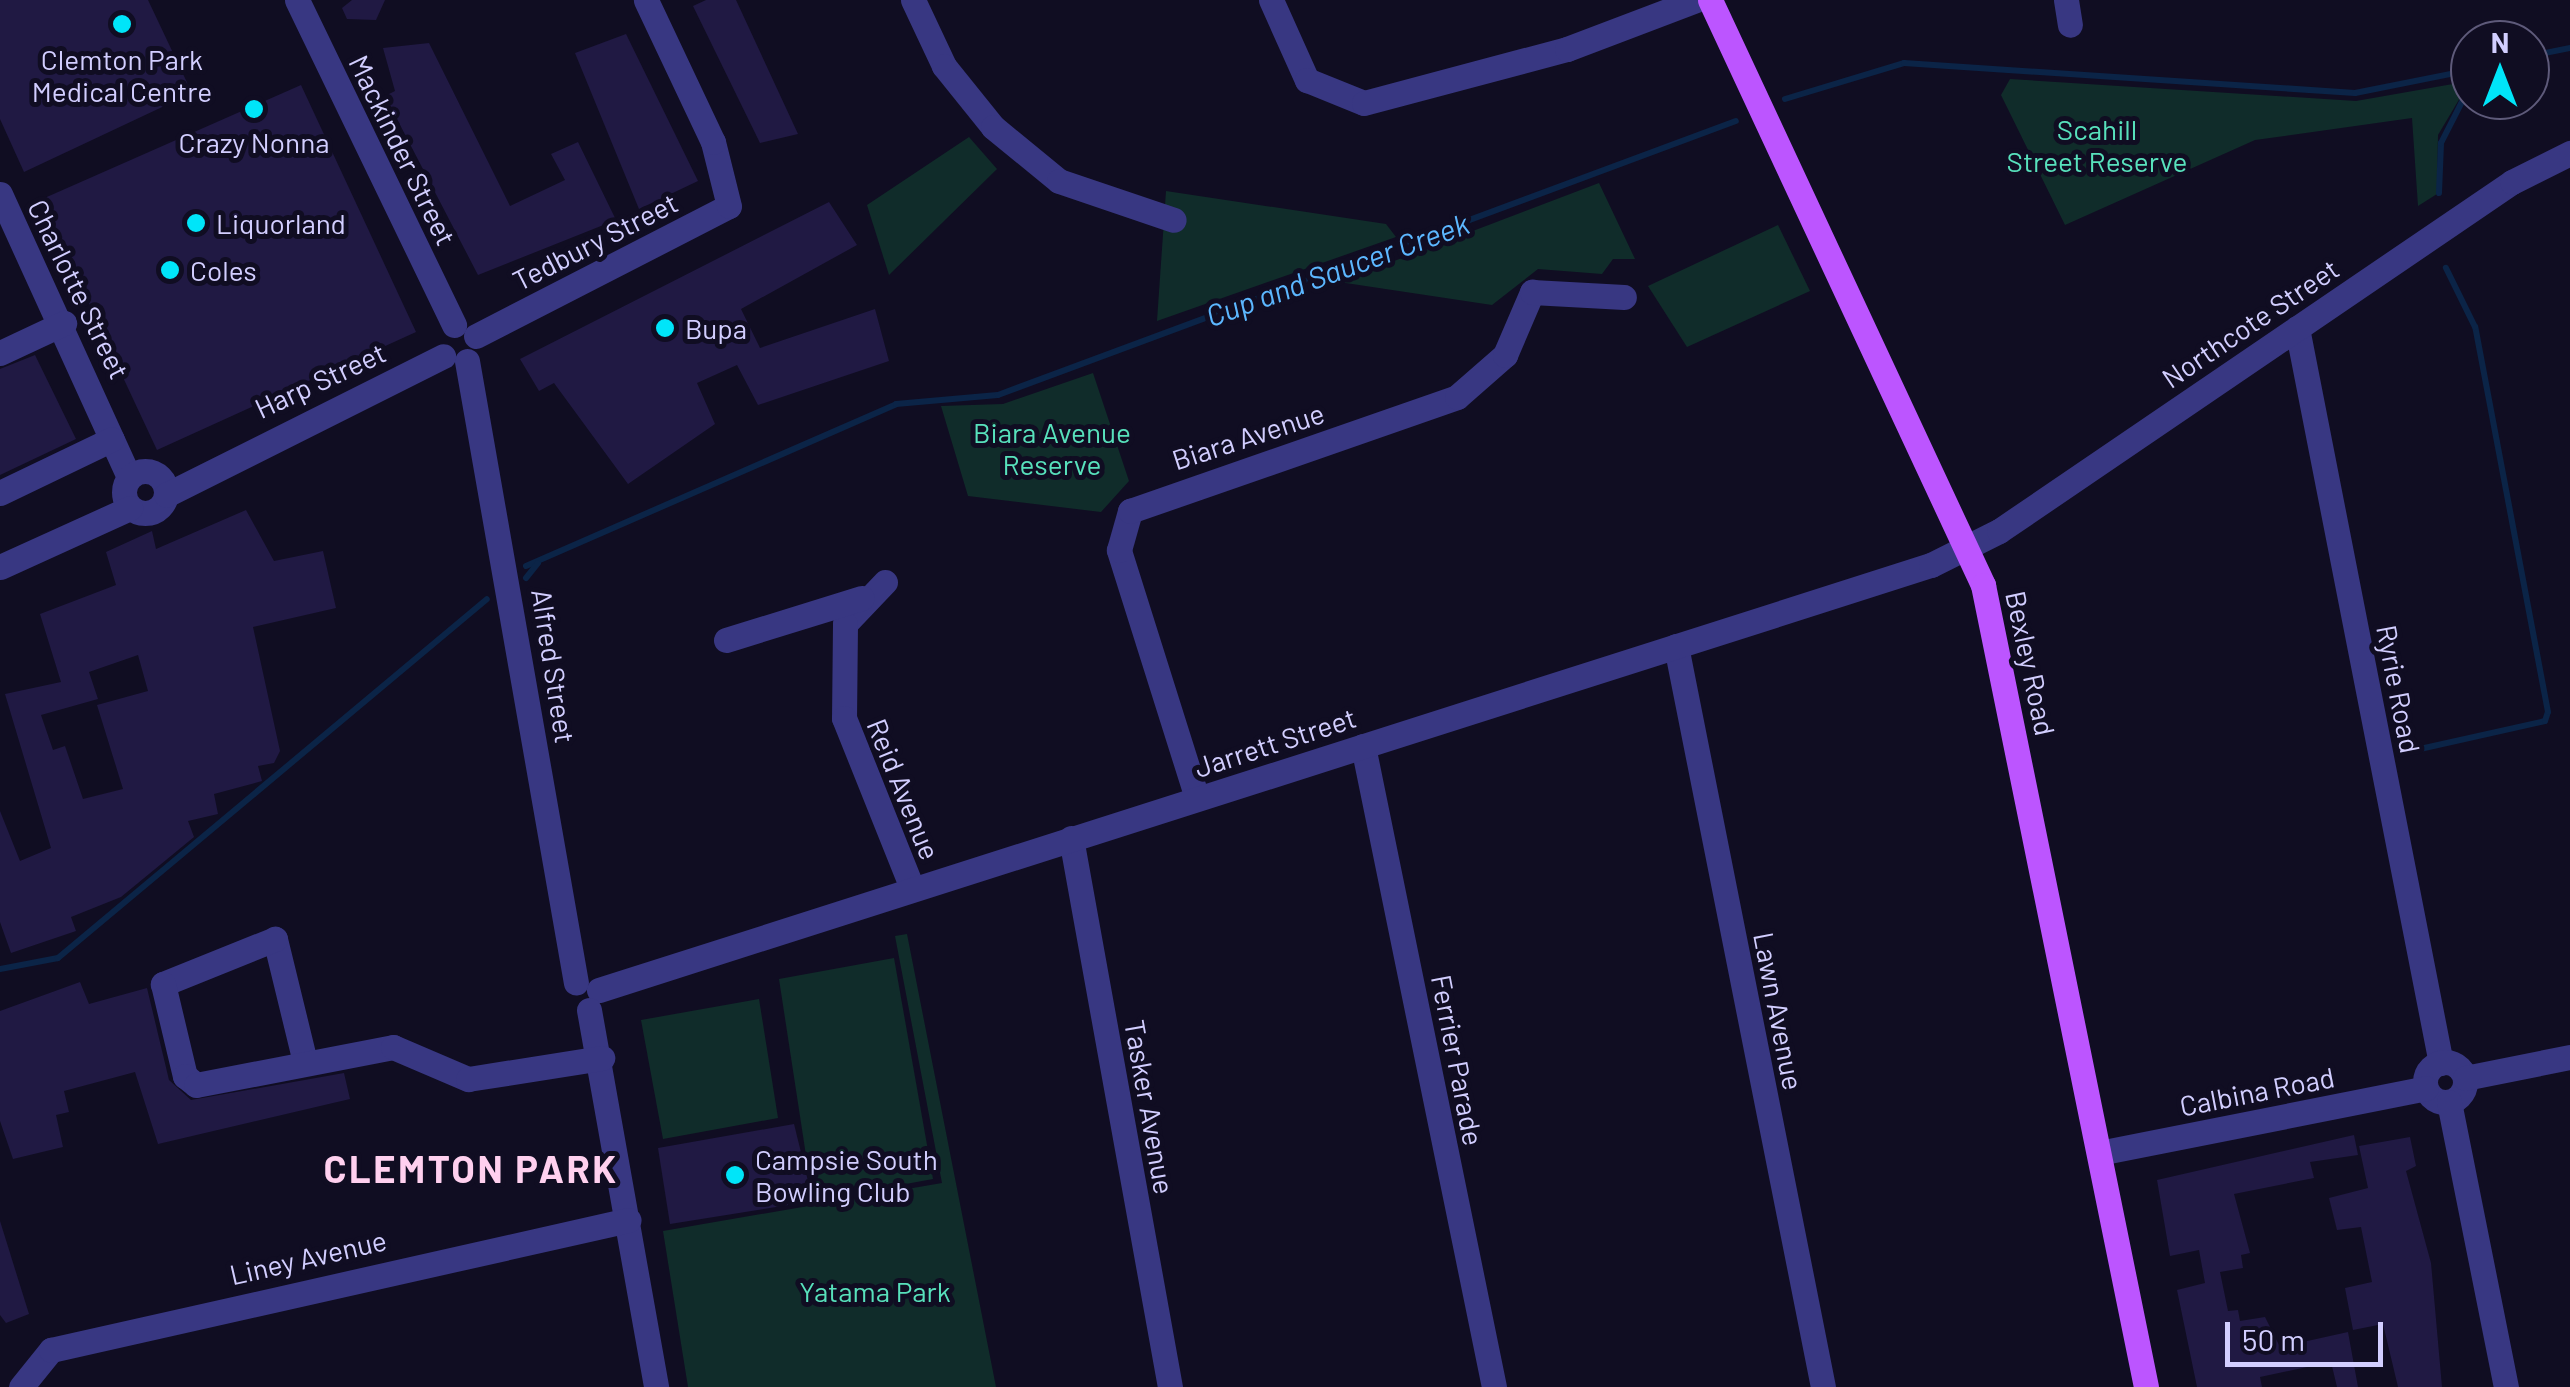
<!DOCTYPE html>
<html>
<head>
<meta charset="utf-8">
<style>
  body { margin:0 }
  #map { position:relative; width:2570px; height:1387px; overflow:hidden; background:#100d22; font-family:Barlow,sans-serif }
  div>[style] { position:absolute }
  .green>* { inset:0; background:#102c2a }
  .stream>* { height:6px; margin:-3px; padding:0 3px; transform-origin:3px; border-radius:3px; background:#0b2447 }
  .building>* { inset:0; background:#201943 }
  .minor>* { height:25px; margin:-12.5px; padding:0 12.5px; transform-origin:12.5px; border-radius:12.5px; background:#383782 }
  .minor>.ring { margin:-12.5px; padding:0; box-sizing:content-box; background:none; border:25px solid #383782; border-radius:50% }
  .major>* { height:25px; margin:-12.5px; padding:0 12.5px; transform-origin:12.5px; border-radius:12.5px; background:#bc55ff }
  .dots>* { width:28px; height:28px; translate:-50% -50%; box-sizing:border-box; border:5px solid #100d22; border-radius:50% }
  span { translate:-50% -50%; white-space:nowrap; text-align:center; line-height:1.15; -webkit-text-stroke:10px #100d22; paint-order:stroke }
  .poi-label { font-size:28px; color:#d2ceff }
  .left { translate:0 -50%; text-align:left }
  .park-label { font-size:28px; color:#58e1bc }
  .street-label { font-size:28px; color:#d2ceff }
  .water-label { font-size:30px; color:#5cb7ff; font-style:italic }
  .district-label { font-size:38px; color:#ffd0ef; font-weight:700; letter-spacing:2.5px }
  .north { position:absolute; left:2450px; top:20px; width:100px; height:100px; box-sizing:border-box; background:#100d22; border:2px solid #5e5a7a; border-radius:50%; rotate:0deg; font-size:28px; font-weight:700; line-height:40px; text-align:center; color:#d2ceff }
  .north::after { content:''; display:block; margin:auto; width:35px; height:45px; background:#00e5f9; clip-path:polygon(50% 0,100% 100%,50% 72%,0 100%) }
  .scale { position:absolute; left:2225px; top:1322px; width:158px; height:45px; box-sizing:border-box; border:5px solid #d2ceff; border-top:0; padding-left:12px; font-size:30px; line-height:35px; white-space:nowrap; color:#d2ceff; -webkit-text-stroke:8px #100d22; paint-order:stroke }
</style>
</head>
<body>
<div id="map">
  <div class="green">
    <i style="clip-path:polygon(2010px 79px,2356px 101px,2470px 81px,2438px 135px,2437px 194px,2418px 206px,2412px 118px,2255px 140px,2065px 225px,2001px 95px)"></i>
    <i style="clip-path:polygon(969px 137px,997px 169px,889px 275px,867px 205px)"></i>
    <i style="clip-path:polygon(1599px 183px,1635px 259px,1613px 259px,1602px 274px,1538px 269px,1492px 305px,1339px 282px)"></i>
    <i style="clip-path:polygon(1166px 191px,1386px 224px,1396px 237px,1157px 321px)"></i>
    <i style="clip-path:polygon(1778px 225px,1810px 291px,1687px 347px,1648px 286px)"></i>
    <i style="clip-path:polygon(1093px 373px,1129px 481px,1101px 512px,968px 496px,941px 406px,1003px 404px)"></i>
    <i style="clip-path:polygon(907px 934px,996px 1387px,688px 1387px,663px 1231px,942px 1183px,895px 936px)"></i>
    <i style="clip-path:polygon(894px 958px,933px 1179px,813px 1201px,779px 979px)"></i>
    <i style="clip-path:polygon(759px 999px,778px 1118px,663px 1139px,641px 1020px)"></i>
  </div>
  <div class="stream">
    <i style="left:2530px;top:56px;width:41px;rotate:-11.3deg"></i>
    <i style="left:1785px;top:99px;width:124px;rotate:-16.8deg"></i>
    <i style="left:1904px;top:63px;width:452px;rotate:3.8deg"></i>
    <i style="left:2355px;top:93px;width:117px;rotate:-11.3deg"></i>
    <i style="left:2439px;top:193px;width:50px;rotate:-87.7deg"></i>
    <i style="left:2441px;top:143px;width:64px;rotate:-63deg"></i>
    <i style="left:526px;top:566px;width:404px;rotate:-23.6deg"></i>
    <i style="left:896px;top:404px;width:102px;rotate:-5deg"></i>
    <i style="left:998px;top:395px;width:787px;rotate:-20.37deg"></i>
    <i style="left:526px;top:578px;width:19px;rotate:-51deg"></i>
    <i style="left:2411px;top:751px;width:137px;rotate:-12.6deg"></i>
    <i style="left:2545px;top:721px;width:9px;rotate:-72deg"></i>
    <i style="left:2548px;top:712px;width:392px;rotate:-100.7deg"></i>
    <i style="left:2475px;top:327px;width:66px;rotate:-116.2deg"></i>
    <i style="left:0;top:969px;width:59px;rotate:-10.7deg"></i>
    <i style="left:58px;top:958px;width:559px;rotate:-39.92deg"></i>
  </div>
  <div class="building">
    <i style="clip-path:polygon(0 0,148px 0,192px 93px,24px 172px,0 119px)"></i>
    <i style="clip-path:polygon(352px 0,385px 0,376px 20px,347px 19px,342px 8px)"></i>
    <i style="clip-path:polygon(706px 0,736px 0,798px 134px,760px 143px,693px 6px)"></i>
    <i style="clip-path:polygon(626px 34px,698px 181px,639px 209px,575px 53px)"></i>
    <i style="clip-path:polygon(429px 43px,510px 206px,565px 180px,551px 154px,578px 142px,616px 220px,478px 275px,385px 96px,395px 91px,383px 48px)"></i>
    <i style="clip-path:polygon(301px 85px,416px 332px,157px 450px,40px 200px)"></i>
    <i style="clip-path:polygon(829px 202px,857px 245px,741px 309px,760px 348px,875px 309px,889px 361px,758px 405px,737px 365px,697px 383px,715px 424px,628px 484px,554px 383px,539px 391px,520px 359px)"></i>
    <i style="clip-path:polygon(35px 355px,76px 439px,0 475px,0 369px)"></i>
    <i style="clip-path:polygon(evenodd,246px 510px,274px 561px,323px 551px,336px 608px,253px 627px,280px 751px,274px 763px,258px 766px,262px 781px,214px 794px,218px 814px,188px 821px,194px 837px,121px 897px,71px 917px,76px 931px,11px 953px,0 922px,0 811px,20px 861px,51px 848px,5px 694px,61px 682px,40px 614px,116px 585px,106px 552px,152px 531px,156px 549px,246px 510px,138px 655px,148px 691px,97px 705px,123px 789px,83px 799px,65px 746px,53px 750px,41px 715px,98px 699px,89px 672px,138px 655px)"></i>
    <i style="clip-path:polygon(80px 982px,89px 1004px,147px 988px,169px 1080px,191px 1100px,344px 1073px,350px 1099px,158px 1144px,135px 1072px,64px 1091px,69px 1112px,56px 1115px,63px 1147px,13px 1159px,0 1121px,0 1011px)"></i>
    <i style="clip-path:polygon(794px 1124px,813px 1201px,670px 1224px,658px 1148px)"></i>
    <i style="clip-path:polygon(2354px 1135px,2358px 1155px,2310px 1162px,2314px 1178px,2234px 1194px,2250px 1253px,2241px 1255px,2243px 1268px,2220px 1272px,2228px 1311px,2238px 1310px,2240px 1321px,2265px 1317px,2280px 1347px,2348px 1332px,2358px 1387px,2337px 1387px,2331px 1362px,2260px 1377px,2262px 1387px,2197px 1387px,2177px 1290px,2205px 1283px,2199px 1250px,2170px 1256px,2157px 1180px)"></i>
    <i style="clip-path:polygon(2410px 1137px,2416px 1166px,2406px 1171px,2431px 1263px,2442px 1387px,2398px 1387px,2383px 1324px,2353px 1330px,2345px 1288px,2372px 1282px,2361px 1227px,2337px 1230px,2329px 1198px,2368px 1188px,2359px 1146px)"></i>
    <i style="clip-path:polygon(0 1221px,29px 1314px,6px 1323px,0 1315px)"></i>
  </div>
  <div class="minor">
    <i style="left:297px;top:0;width:361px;rotate:64.2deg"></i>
    <i style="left:913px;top:0;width:73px;rotate:64.8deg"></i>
    <i style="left:944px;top:66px;width:78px;rotate:51.2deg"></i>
    <i style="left:993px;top:127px;width:85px;rotate:39.3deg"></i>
    <i style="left:1059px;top:181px;width:121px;rotate:18.7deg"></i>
    <i style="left:1271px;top:0;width:88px;rotate:65.8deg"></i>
    <i style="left:1307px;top:80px;width:61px;rotate:22deg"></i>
    <i style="left:1364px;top:103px;width:210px;rotate:-14.9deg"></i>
    <i style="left:1567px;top:49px;width:138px;rotate:-20.8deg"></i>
    <i style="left:2066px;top:0;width:25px;rotate:81deg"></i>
    <i style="left:0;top:194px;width:311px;rotate:65.5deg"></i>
    <i style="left:2297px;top:328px;width:749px;rotate:78.92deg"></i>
    <i style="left:476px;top:336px;width:284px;rotate:-27.2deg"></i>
    <i style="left:729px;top:206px;width:66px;rotate:-104deg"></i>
    <i style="left:713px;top:142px;width:157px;rotate:-115.3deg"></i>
    <i style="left:0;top:353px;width:71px;rotate:-25.1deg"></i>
    <i style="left:467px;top:361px;width:631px;rotate:80.06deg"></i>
    <i class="ring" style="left:124px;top:471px;width:17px;height:17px"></i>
    <i style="left:0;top:493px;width:124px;rotate:-25.7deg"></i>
    <i style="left:166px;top:495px;width:310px;rotate:-26.6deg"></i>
    <i style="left:0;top:567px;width:143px;rotate:-24.4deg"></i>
    <i style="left:885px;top:582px;width:58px;rotate:133.6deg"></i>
    <i style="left:845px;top:624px;width:94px;rotate:90.6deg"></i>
    <i style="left:844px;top:718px;width:183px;rotate:68.2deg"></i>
    <i style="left:726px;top:640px;width:142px;rotate:-17.2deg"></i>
    <i style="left:1676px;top:646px;width:755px;rotate:78.78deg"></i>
    <i style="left:1363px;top:746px;width:654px;rotate:78.45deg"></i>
    <i style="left:1197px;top:798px;width:260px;rotate:-107.5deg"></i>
    <i style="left:1119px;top:550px;width:41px;rotate:-74.2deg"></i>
    <i style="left:1130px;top:511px;width:346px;rotate:-19.2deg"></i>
    <i style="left:1457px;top:397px;width:64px;rotate:-41.2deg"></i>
    <i style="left:1505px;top:355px;width:69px;rotate:-66.8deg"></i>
    <i style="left:1532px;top:292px;width:92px;rotate:3.1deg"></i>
    <i style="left:1071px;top:838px;width:558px;rotate:79.78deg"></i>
    <i style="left:599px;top:990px;width:1398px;rotate:-17.7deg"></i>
    <i style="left:1931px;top:565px;width:76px;rotate:-26.6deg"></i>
    <i style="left:1999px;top:531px;width:620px;rotate:-34.23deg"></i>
    <i style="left:2512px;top:182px;width:65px;rotate:-26.6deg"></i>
    <i style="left:589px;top:1010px;width:383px;rotate:79.9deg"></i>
    <i style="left:305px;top:1062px;width:127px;rotate:-103.7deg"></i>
    <i style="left:275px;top:939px;width:121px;rotate:158.1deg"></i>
    <i style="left:163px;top:984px;width:95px;rotate:76.6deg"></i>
    <i style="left:185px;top:1076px;width:14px;rotate:39deg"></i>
    <i style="left:196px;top:1085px;width:201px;rotate:-10.9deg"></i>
    <i style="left:393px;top:1047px;width:82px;rotate:23.1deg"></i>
    <i style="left:468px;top:1079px;width:136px;rotate:-8.9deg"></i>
    <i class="ring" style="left:2425px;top:1062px;width:15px;height:15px"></i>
    <i style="left:2465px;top:1078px;width:107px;rotate:-11.3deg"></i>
    <i style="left:2449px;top:1102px;width:291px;rotate:78.7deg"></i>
    <i style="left:2099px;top:1153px;width:333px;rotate:-11.2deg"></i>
    <i style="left:21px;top:1387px;width:48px;rotate:-51deg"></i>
    <i style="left:51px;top:1350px;width:592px;rotate:-12.68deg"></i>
  </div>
  <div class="major">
    <i style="left:1710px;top:0;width:646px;rotate:64.98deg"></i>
    <i style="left:1983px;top:585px;width:818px;rotate:78.51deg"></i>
  </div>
  <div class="dots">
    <i style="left:122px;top:24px;background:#00e5f9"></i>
    <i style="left:254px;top:109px;background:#00e5f9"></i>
    <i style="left:196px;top:223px;background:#00e5f9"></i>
    <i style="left:170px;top:270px;background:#00e5f9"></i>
    <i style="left:665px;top:328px;background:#00e5f9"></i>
    <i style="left:735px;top:1175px;background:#00e5f9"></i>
  </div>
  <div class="poi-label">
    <span style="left:122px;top:75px">Clemton Park<br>Medical Centre</span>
    <span style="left:254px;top:142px">Crazy Nonna</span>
    <span class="left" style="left:216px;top:223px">Liquorland</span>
    <span class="left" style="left:190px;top:270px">Coles</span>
    <span class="left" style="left:685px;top:328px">Bupa</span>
    <span class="left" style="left:755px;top:1175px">Campsie South<br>Bowling Club</span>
  </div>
  <div class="park-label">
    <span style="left:2097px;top:145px">Scahill<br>Street Reserve</span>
    <span style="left:1052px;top:448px">Biara Avenue<br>Reserve</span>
    <span style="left:875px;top:1291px">Yatama Park</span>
  </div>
  <div class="street-label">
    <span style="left:403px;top:150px;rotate:64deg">Mackinder Street</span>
    <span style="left:595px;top:241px;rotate:-27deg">Tedbury Street</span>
    <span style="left:79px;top:289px;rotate:64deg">Charlotte Street</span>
    <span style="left:2250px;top:323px;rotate:-34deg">Northcote Street</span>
    <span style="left:320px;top:380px;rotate:-25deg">Harp Street</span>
    <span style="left:1248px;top:436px;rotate:-18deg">Biara Avenue</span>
    <span style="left:2031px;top:663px;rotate:78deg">Bexley Road</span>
    <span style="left:554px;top:666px;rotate:81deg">Alfred Street</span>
    <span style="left:2399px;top:689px;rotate:79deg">Ryrie Road</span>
    <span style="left:1275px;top:742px;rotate:-18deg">Jarrett Street</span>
    <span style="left:904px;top:789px;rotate:68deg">Reid Avenue</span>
    <span style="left:1779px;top:1011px;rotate:79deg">Lawn Avenue</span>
    <span style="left:1458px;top:1060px;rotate:79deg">Ferrier Parade</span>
    <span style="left:2257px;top:1091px;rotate:-11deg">Calbina Road</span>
    <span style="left:1150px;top:1107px;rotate:80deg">Tasker Avenue</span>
    <span style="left:308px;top:1257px;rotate:-13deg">Liney Avenue</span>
  </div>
  <div class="water-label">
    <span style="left:1337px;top:269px;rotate:-20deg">Cup and Saucer Creek</span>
  </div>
  <div class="district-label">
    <span style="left:471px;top:1169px">CLEMTON PARK</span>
  </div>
  <div class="north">N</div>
  <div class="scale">50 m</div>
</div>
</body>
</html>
